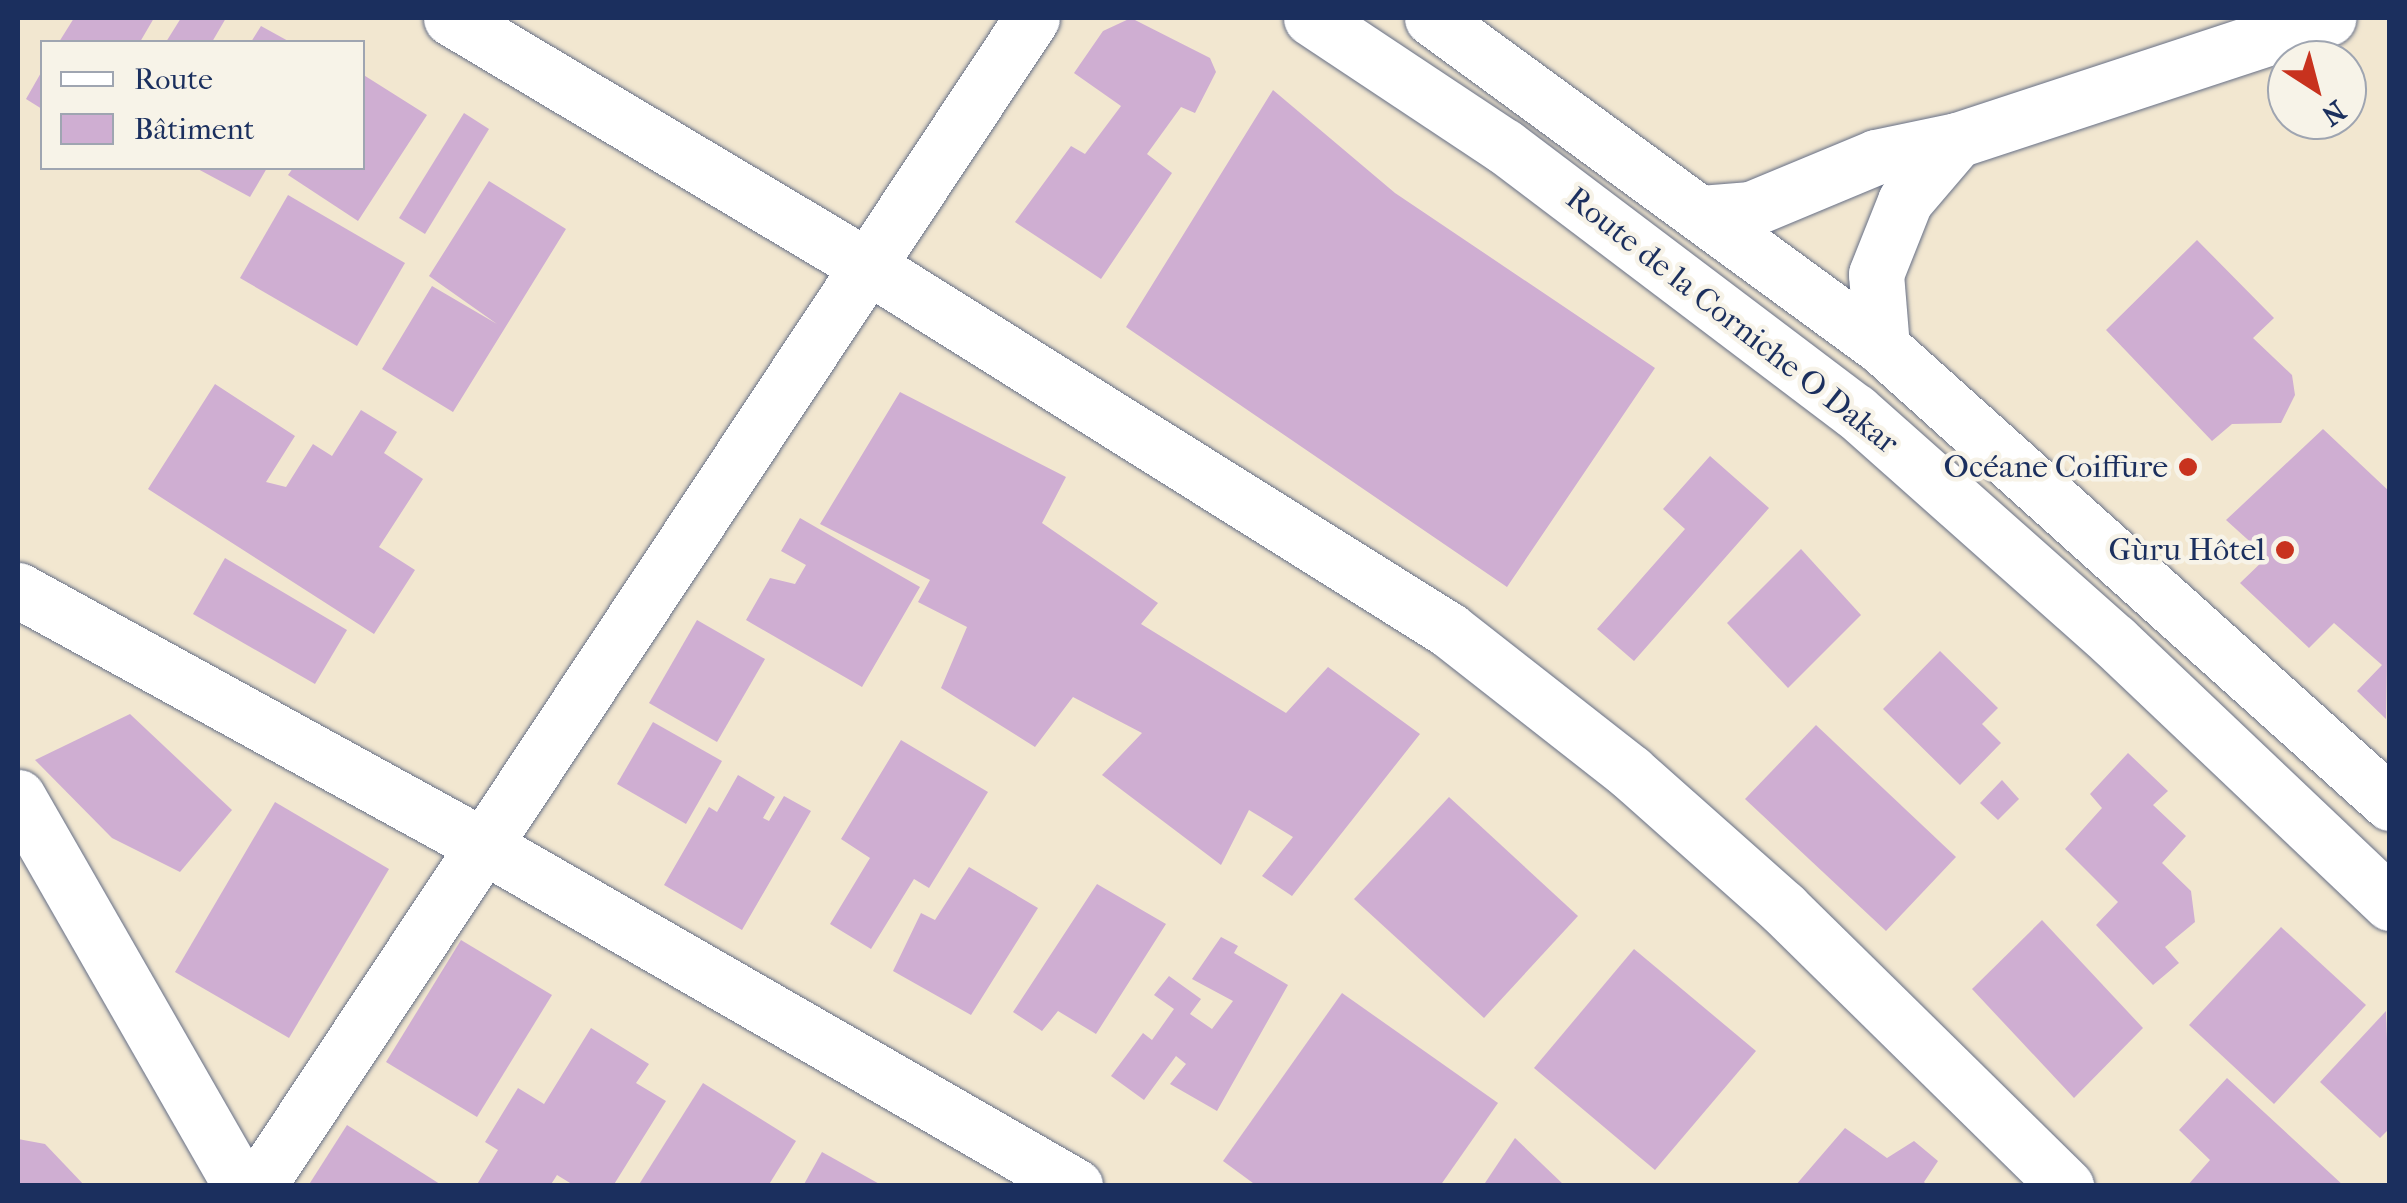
<!DOCTYPE html>
<html>
<head>
<meta charset="utf-8">
<style>
  body { margin:0 }
  #map { position:relative; width:2407px; height:1203px; overflow:hidden; background:#f2e7d0; font-family:"IM FELL French Canon",serif }
  div>[style] { position:absolute }
  .building>* { inset:0; background:#cfaed2 }
  .roads { filter:drop-shadow(0 0 2px #666f86) drop-shadow(0 0 2px #666f86) }
  .minor>* { height:55px; margin:-27.5px; padding:0 27.5px; transform-origin:27.5px; border-radius:27.5px; background:#fff }
  .highway>* { height:55px; margin:-27.5px; padding:0 27.5px; transform-origin:27.5px; border-radius:27.5px; background:#fff }
  .dots>* { width:28px; height:28px; translate:-50% -50%; box-sizing:border-box; border:5px solid #f7f3e8; border-radius:50% }
  span { translate:-50% -50%; white-space:nowrap; text-align:center; line-height:1.15; -webkit-text-stroke:9px #f7f3e8; paint-order:stroke }
  .street-label { font-size:32px; color:#1b2f5e }
  .poi-label { font-size:32px; color:#1b2f5e }
  .right { translate:-100% -50%; text-align:right }
  .frame { position:absolute; inset:0; border:20px solid #1b2f5e; pointer-events:none }
  .legend { position:absolute; left:40px; top:40px; width:325px; height:130px; box-sizing:border-box; background:#f7f3e8; border:2px solid #9fa5b1; margin:0; padding:12px 18px; list-style:none; font-size:30px; color:#1b2f5e }
  .legend li { display:flex; align-items:center; gap:20px; height:50px }
  .legend b { width:50px; border:2px solid #9fa5b1 }
  .north { position:absolute; left:2267px; top:40px; width:100px; height:100px; box-sizing:border-box; background:#f7f3e8; border:2px solid #9fa5b1; border-radius:50%; rotate:144deg; font-size:28px; font-weight:700; line-height:40px; text-align:center; color:#1b2f5e }
  .north::after { content:''; display:block; margin:auto; width:35px; height:45px; background:#c8321e; clip-path:polygon(50% 0,100% 100%,50% 72%,0 100%) }
</style>
</head>
<body>
<div id="map">
  <div class="building">
    <i style="clip-path:polygon(74px 18px,154px 18px,140px 42px,59px 42px)"></i>
    <i style="clip-path:polygon(181px 18px,226px 18px,212px 42px,166px 42px)"></i>
    <i style="clip-path:polygon(1131px 18px,1210px 58px,1216px 72px,1195px 113px,1181px 107px,1147px 154px,1172px 173px,1101px 279px,1015px 222px,1071px 146px,1085px 154px,1121px 106px,1074px 73px,1103px 31px)"></i>
    <i style="clip-path:polygon(261px 26px,290px 42px,251px 42px)"></i>
    <i style="clip-path:polygon(42px 71px,42px 109px,26px 99px)"></i>
    <i style="clip-path:polygon(362px 74px,427px 115px,358px 221px,288px 175px,293px 168px,362px 168px)"></i>
    <i style="clip-path:polygon(1273px 90px,1395px 193px,1655px 368px,1507px 587px,1126px 327px)"></i>
    <i style="clip-path:polygon(464px 113px,489px 129px,425px 234px,399px 218px)"></i>
    <i style="clip-path:polygon(196px 168px,267px 168px,250px 197px)"></i>
    <i style="clip-path:polygon(489px 181px,566px 229px,453px 412px,382px 369px,432px 286px,497px 324px,429px 276px)"></i>
    <i style="clip-path:polygon(288px 195px,405px 263px,357px 346px,240px 278px)"></i>
    <i style="clip-path:polygon(2197px 240px,2274px 318px,2253px 338px,2292px 375px,2295px 395px,2281px 423px,2232px 424px,2212px 441px,2106px 330px)"></i>
    <i style="clip-path:polygon(215px 384px,295px 436px,266px 482px,286px 487px,313px 444px,332px 456px,361px 410px,397px 432px,384px 453px,423px 479px,379px 547px,415px 570px,374px 634px,148px 489px)"></i>
    <i style="clip-path:polygon(900px 392px,1066px 477px,1042px 523px,1158px 603px,1141px 624px,1286px 713px,1328px 667px,1420px 734px,1292px 896px,1262px 876px,1293px 837px,1249px 810px,1221px 865px,1102px 775px,1142px 733px,1073px 697px,1035px 747px,941px 688px,967px 627px,918px 602px,930px 580px,820px 524px)"></i>
    <i style="clip-path:polygon(2323px 429px,2390px 492px,2386px 719px,2357px 691px,2382px 665px,2334px 623px,2309px 648px,2240px 583px,2267px 557px,2226px 520px)"></i>
    <i style="clip-path:polygon(1710px 456px,1769px 508px,1634px 661px,1597px 629px,1685px 529px,1663px 509px)"></i>
    <i style="clip-path:polygon(800px 518px,920px 587px,862px 687px,746px 620px,770px 578px,795px 584px,806px 565px,781px 551px)"></i>
    <i style="clip-path:polygon(1801px 549px,1861px 615px,1788px 688px,1727px 623px)"></i>
    <i style="clip-path:polygon(225px 558px,347px 630px,315px 684px,193px 614px)"></i>
    <i style="clip-path:polygon(697px 620px,765px 659px,717px 742px,649px 703px)"></i>
    <i style="clip-path:polygon(1940px 651px,1998px 708px,1982px 724px,2001px 743px,1960px 785px,1883px 709px)"></i>
    <i style="clip-path:polygon(130px 714px,232px 810px,180px 872px,112px 838px,35px 760px)"></i>
    <i style="clip-path:polygon(653px 722px,722px 761px,686px 824px,617px 784px)"></i>
    <i style="clip-path:polygon(1816px 725px,1956px 857px,1886px 931px,1745px 799px)"></i>
    <i style="clip-path:polygon(901px 740px,988px 792px,929px 888px,914px 879px,871px 949px,830px 924px,870px 858px,841px 839px)"></i>
    <i style="clip-path:polygon(2128px 753px,2168px 791px,2153px 805px,2186px 836px,2162px 863px,2191px 891px,2195px 922px,2165px 947px,2179px 963px,2153px 985px,2096px 925px,2118px 902px,2065px 849px,2102px 808px,2090px 794px)"></i>
    <i style="clip-path:polygon(738px 775px,775px 797px,763px 818px,769px 821px,784px 796px,811px 811px,742px 930px,664px 885px,709px 807px,717px 812px)"></i>
    <i style="clip-path:polygon(2002px 780px,2019px 799px,1998px 820px,1980px 803px)"></i>
    <i style="clip-path:polygon(1449px 797px,1578px 916px,1484px 1018px,1354px 899px)"></i>
    <i style="clip-path:polygon(275px 802px,389px 869px,289px 1038px,175px 972px)"></i>
    <i style="clip-path:polygon(969px 867px,1038px 908px,971px 1015px,893px 971px,921px 913px,935px 920px)"></i>
    <i style="clip-path:polygon(1097px 884px,1166px 924px,1096px 1034px,1058px 1011px,1042px 1031px,1013px 1012px)"></i>
    <i style="clip-path:polygon(2042px 920px,2143px 1028px,2074px 1098px,1972px 989px)"></i>
    <i style="clip-path:polygon(2281px 927px,2366px 1005px,2274px 1104px,2189px 1025px)"></i>
    <i style="clip-path:polygon(1221px 937px,1238px 946px,1234px 953px,1288px 985px,1217px 1111px,1170px 1084px,1186px 1064px,1176px 1056px,1144px 1100px,1111px 1076px,1143px 1033px,1152px 1040px,1174px 1009px,1154px 995px,1169px 976px,1201px 999px,1190px 1014px,1212px 1029px,1233px 1001px,1192px 979px)"></i>
    <i style="clip-path:polygon(461px 940px,552px 995px,477px 1117px,386px 1062px)"></i>
    <i style="clip-path:polygon(1634px 949px,1756px 1051px,1655px 1170px,1534px 1068px)"></i>
    <i style="clip-path:polygon(1342px 993px,1498px 1103px,1440px 1186px,1257px 1186px,1223px 1161px)"></i>
    <i style="clip-path:polygon(2386px 1011px,2390px 1128px,2380px 1138px,2320px 1082px)"></i>
    <i style="clip-path:polygon(591px 1028px,649px 1064px,636px 1083px,666px 1101px,613px 1186px,575px 1186px,557px 1175px,550px 1186px,476px 1186px,498px 1150px,485px 1142px,518px 1088px,544px 1104px)"></i>
    <i style="clip-path:polygon(2227px 1078px,2344px 1186px,2187px 1186px,2210px 1160px,2179px 1130px)"></i>
    <i style="clip-path:polygon(703px 1083px,796px 1141px,768px 1186px,638px 1186px)"></i>
    <i style="clip-path:polygon(347px 1125px,443px 1186px,308px 1186px)"></i>
    <i style="clip-path:polygon(1845px 1128px,1887px 1158px,1914px 1141px,1938px 1161px,1924px 1182px,1928px 1186px,1795px 1186px)"></i>
    <i style="clip-path:polygon(1515px 1138px,1565px 1186px,1483px 1186px)"></i>
    <i style="clip-path:polygon(18px 1139px,45px 1144px,85px 1186px,18px 1186px)"></i>
    <i style="clip-path:polygon(822px 1152px,883px 1186px,803px 1186px)"></i>
  </div>
  <div class="roads">
    <div class="minor">
      <i style="left:451px;top:18px;width:489px;rotate:30.8deg"></i>
      <i style="left:871px;top:268px;width:682px;rotate:32.06deg"></i>
      <i style="left:1449px;top:630px;width:230px;rotate:38.1deg"></i>
      <i style="left:1630px;top:772px;width:205px;rotate:41.6deg"></i>
      <i style="left:1783px;top:908px;width:397px;rotate:44.5deg"></i>
      <i style="left:1701px;top:213px;width:50px;rotate:-4.6deg"></i>
      <i style="left:1751px;top:209px;width:135px;rotate:-22.6deg"></i>
      <i style="left:1876px;top:157px;width:83px;rotate:-11.9deg"></i>
      <i style="left:1957px;top:140px;width:391px;rotate:-18.2deg"></i>
      <i style="left:1882px;top:347px;width:73px;rotate:-94.7deg"></i>
      <i style="left:1876px;top:274px;width:79px;rotate:-68.3deg"></i>
      <i style="left:1905px;top:201px;width:80px;rotate:-49.6deg"></i>
      <i style="left:18px;top:590px;width:532px;rotate:28.78deg"></i>
      <i style="left:484px;top:846px;width:682px;rotate:29.91deg"></i>
      <i style="left:18px;top:797px;width:448px;rotate:60.2deg"></i>
      <i style="left:258px;top:1186px;width:1401px;rotate:-56.47deg"></i>
    </div>
    <div class="highway">
      <i style="left:1311px;top:18px;width:232px;rotate:33.6deg"></i>
      <i style="left:1504px;top:146px;width:440px;rotate:37.1deg"></i>
      <i style="left:1855px;top:411px;width:346px;rotate:41.6deg"></i>
      <i style="left:2114px;top:641px;width:381px;rotate:43.5deg"></i>
      <i style="left:1432px;top:18px;width:557px;rotate:36.17deg"></i>
      <i style="left:1882px;top:347px;width:683px;rotate:41.91deg"></i>
    </div>
  </div>
  <div class="dots">
    <i style="left:2188px;top:467px;background:#c8321e"></i>
    <i style="left:2285px;top:550px;background:#c8321e"></i>
  </div>
  <div class="street-label">
    <span style="left:1732px;top:321px;rotate:38deg">Route de la Corniche O Dakar</span>
  </div>
  <div class="poi-label">
    <span class="right" style="left:2168px;top:467px">Océane Coiffure</span>
    <span class="right" style="left:2265px;top:550px">Gùru Hôtel</span>
  </div>
  <div class="frame"></div>
  <ul class="legend">
  <li><b style="height:12px;background:#fff"></b>Route</li>
  <li><b style="height:28px;background:#cfaed2"></b>Bâtiment</li>
  </ul>
  <div class="north">N</div>
</div>
</body>
</html>
